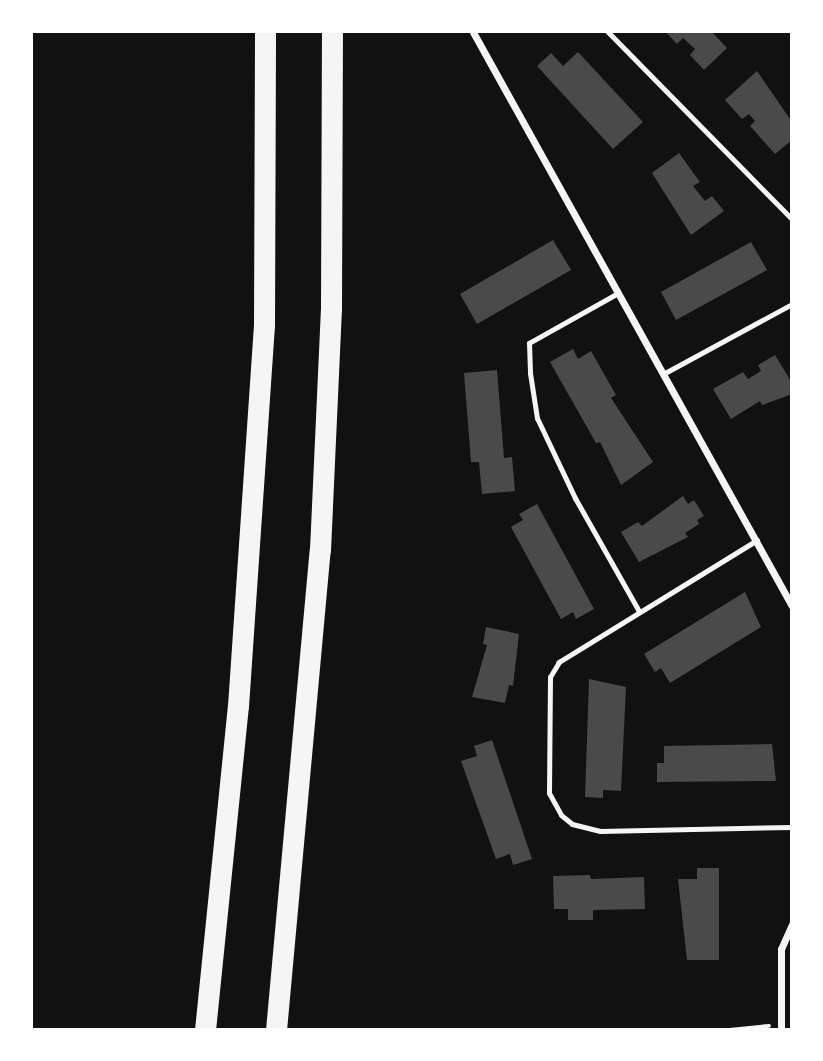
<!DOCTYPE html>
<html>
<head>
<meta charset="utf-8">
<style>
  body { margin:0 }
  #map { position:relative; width:823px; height:1061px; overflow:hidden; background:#111; font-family:Figtree,sans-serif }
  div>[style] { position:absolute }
  .building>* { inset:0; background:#4a4a4a }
  .path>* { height:3.5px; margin:-1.75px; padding:0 1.75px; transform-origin:1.75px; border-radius:1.75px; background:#f5f5f5 }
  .service>* { height:5px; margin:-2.5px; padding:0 2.5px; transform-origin:2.5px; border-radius:2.5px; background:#f5f5f5 }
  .minor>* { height:7px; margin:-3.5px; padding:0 3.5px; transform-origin:3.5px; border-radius:3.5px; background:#f5f5f5 }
  .motorway>* { height:21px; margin:-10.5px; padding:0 10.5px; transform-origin:10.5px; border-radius:10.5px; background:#f5f5f5 }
  span { translate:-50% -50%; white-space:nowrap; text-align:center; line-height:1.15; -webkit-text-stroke:5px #fff; paint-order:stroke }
  .frame { position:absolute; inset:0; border:33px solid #fff; pointer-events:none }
</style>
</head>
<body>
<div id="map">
  <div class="building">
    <i style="clip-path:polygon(666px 32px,712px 32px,727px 48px,704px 70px,690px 55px,695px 49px,683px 38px,677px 44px)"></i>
    <i style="clip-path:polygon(578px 52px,643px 122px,613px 149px,537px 66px,551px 53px,563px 66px)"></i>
    <i style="clip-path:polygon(757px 71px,792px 122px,792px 140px,775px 154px,750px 126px,755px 121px,749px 114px,742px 119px,725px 100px)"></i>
    <i style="clip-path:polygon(679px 153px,700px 182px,693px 186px,705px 201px,712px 196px,724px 211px,691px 235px,652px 173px)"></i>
    <i style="clip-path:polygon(553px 240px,571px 270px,477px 324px,460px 294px)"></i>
    <i style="clip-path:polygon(751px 242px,767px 270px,676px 320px,661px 292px)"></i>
    <i style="clip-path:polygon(573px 349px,578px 359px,591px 351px,616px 395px,611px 398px,653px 462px,621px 485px,600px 442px,596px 443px,550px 362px)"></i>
    <i style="clip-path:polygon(775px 355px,792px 383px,792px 394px,762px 405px,760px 401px,731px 419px,713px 389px,743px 372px,748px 379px,761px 371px,758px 365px)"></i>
    <i style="clip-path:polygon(497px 370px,504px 458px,512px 457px,515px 491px,482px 494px,479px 462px,471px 462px,464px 373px)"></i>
    <i style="clip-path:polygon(683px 496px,688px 504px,694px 500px,704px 516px,697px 520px,699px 524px,685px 533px,688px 537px,639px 562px,621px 532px,638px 522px,642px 526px)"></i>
    <i style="clip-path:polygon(537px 504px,594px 609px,576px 619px,573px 612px,561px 619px,511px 527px,523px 520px,519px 514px)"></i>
    <i style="clip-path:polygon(745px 592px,761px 627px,670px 683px,661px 668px,655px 672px,644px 654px)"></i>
    <i style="clip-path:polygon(486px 627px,519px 634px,513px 686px,509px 685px,505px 703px,472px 697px,487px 645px,483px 644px)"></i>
    <i style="clip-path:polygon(589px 679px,626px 687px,621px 791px,603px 790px,603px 798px,585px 797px)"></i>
    <i style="clip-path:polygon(492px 740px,532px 859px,513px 865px,510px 854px,496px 859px,461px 761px,477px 756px,474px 746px)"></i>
    <i style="clip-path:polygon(772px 744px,776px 781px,657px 782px,657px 763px,664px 763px,664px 746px)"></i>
    <i style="clip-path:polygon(697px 868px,719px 868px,719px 960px,687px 960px,678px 879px,697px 879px)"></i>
    <i style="clip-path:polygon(590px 875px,591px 879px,644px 877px,645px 909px,593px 910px,593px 920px,568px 920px,568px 909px,554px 909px,553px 876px)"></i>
  </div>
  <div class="path">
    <i style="left:730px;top:1030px;width:39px;rotate:-6deg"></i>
  </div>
  <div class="service">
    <i style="left:608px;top:32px;width:262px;rotate:45.5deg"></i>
    <i style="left:618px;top:293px;width:102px;rotate:150.7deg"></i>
    <i style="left:529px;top:343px;width:30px;rotate:88deg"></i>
    <i style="left:530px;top:373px;width:46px;rotate:81.2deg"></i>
    <i style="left:537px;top:418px;width:89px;rotate:64.6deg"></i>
    <i style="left:575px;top:498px;width:130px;rotate:60.5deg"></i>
    <i style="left:663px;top:374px;width:147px;rotate:-28.5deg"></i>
    <i style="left:757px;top:540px;width:233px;rotate:148.4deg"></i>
    <i style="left:559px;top:662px;width:17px;rotate:121deg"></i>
    <i style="left:550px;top:677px;width:116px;rotate:90.5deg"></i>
    <i style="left:549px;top:793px;width:25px;rotate:61deg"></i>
    <i style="left:561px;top:815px;width:14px;rotate:39deg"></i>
    <i style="left:572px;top:824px;width:29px;rotate:14deg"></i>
    <i style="left:600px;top:831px;width:192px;rotate:-1.2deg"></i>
  </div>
  <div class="minor">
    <i style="left:473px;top:32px;width:657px;rotate:60.94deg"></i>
    <i style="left:781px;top:1030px;width:81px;rotate:-90deg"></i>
    <i style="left:781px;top:949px;width:27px;rotate:-66deg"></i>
  </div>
  <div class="motorway">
    <i style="left:205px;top:1030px;width:326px;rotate:-84.2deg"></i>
    <i style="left:238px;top:706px;width:382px;rotate:-86.1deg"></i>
    <i style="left:264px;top:325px;width:293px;rotate:-89.8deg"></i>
    <i style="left:276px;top:1030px;width:482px;rotate:-84.8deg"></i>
    <i style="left:320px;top:550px;width:241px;rotate:-87.4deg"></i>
    <i style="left:331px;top:309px;width:277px;rotate:-89.8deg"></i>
  </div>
  <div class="frame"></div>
</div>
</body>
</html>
